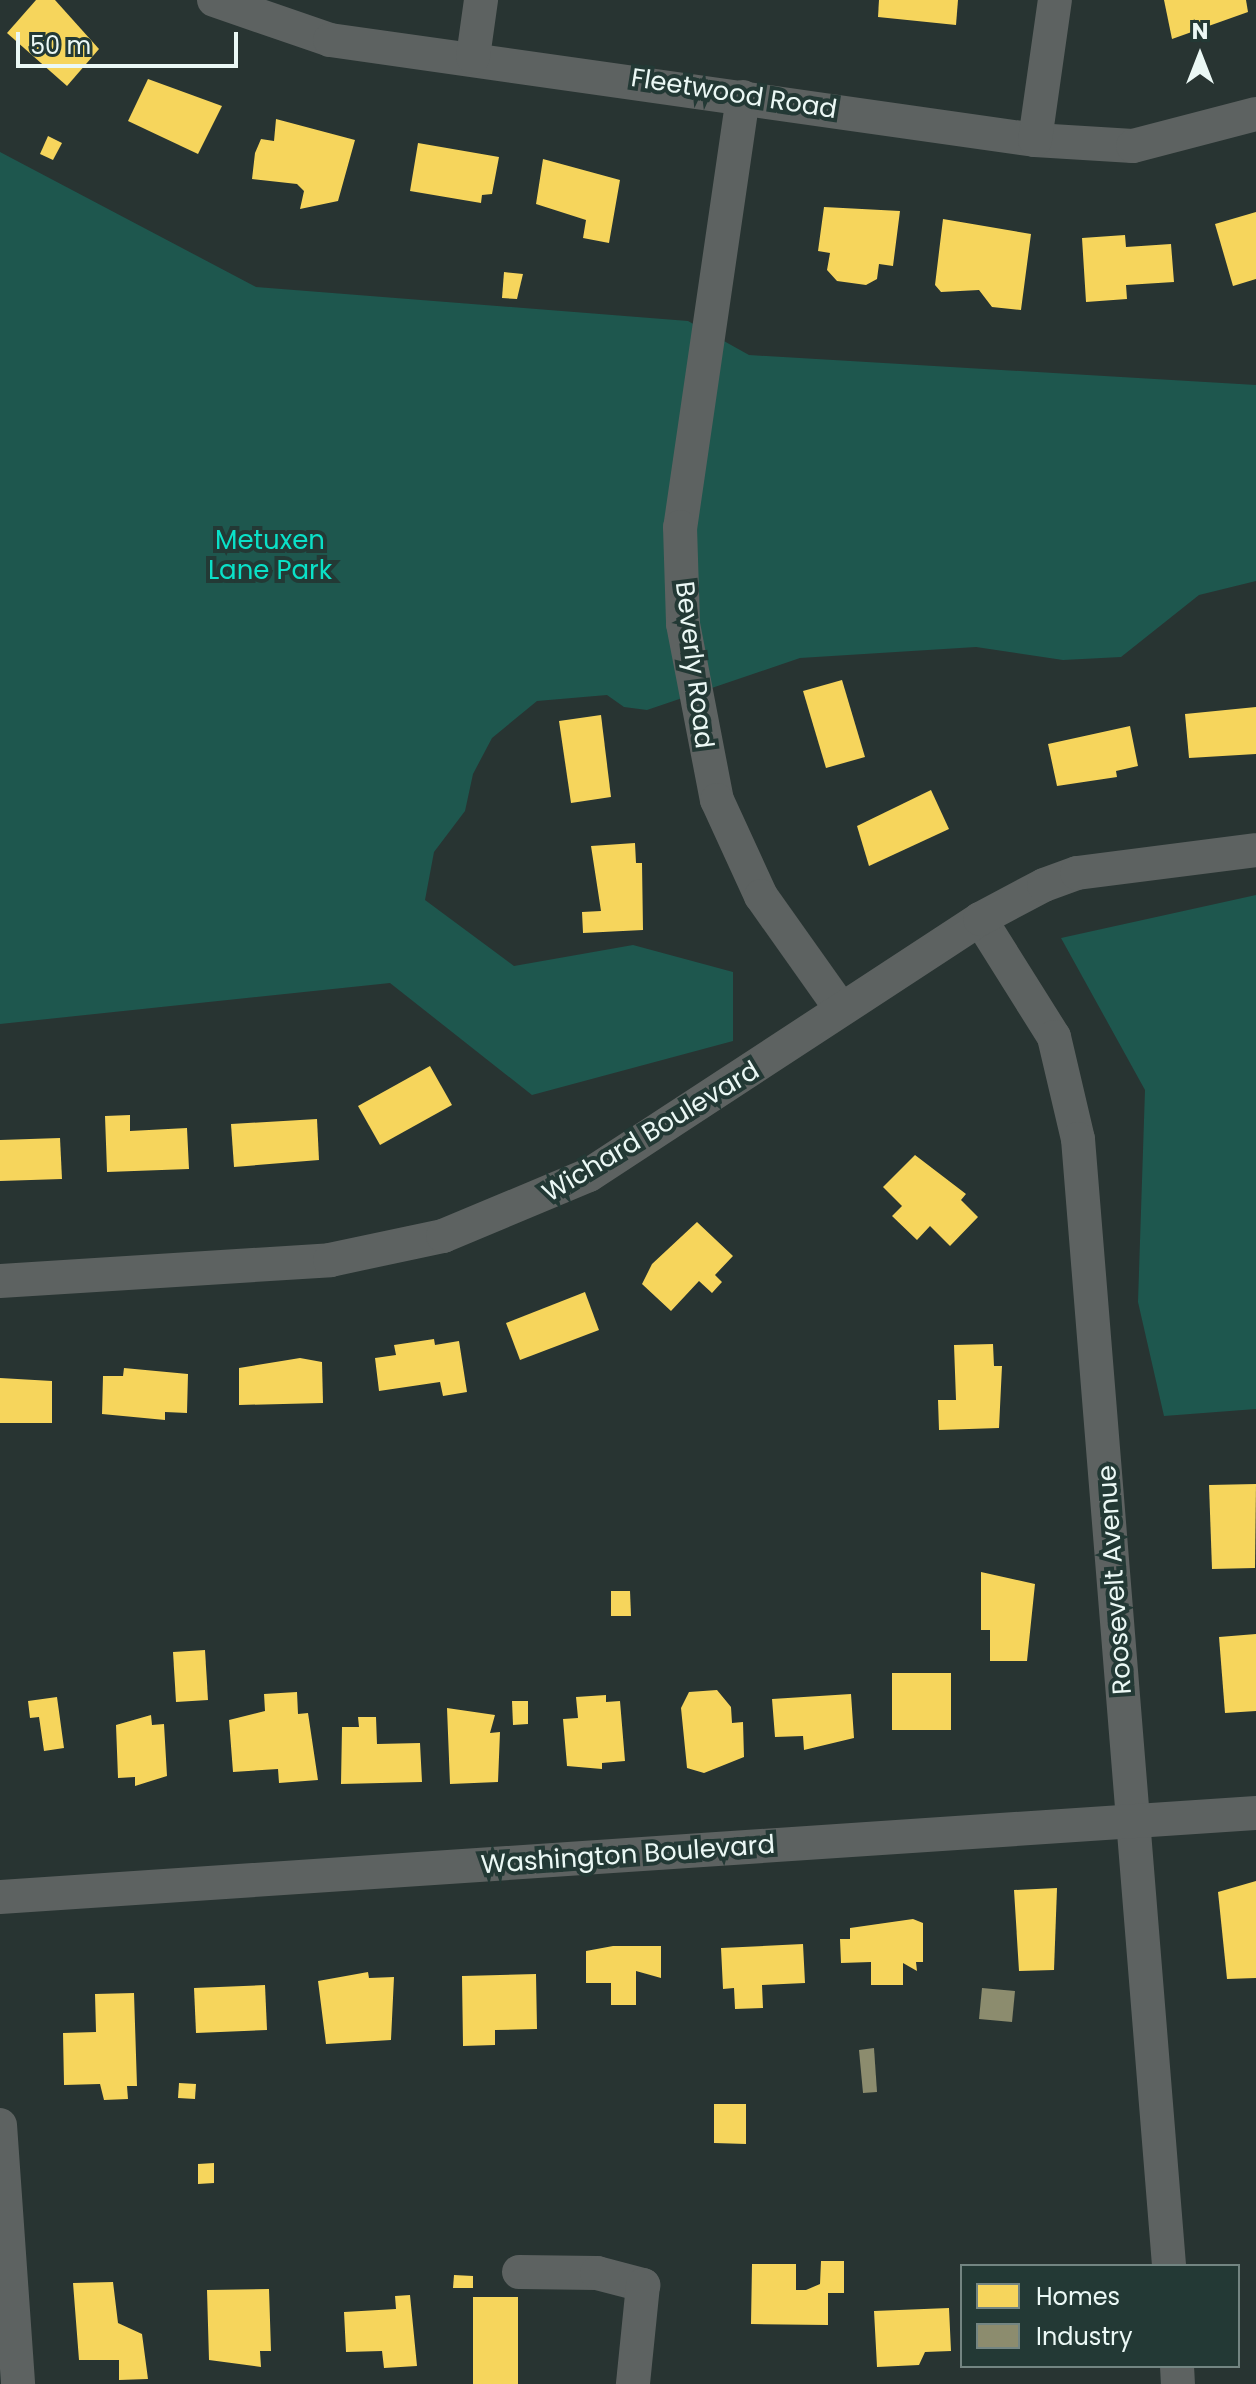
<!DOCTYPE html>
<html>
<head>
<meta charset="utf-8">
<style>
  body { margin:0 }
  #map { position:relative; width:1256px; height:2384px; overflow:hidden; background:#283432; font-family:Poppins,sans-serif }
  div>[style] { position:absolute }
  .green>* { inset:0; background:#1e574e }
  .homes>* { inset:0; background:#f6d55c }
  .industry>* { inset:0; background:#8c8c6e }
  .minor>* { height:34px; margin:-17px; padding:0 17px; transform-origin:17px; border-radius:17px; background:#5d6261 }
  span { translate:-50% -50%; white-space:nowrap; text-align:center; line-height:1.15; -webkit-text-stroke:8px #233935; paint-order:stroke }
  .street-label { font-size:26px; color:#ebf8f5 }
  .park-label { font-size:26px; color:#0ae1c8 }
  .legend { position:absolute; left:960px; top:2264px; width:280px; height:104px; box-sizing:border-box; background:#233935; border:2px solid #738582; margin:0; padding:10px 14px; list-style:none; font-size:24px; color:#ebf8f5 }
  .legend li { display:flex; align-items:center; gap:16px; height:40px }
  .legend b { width:40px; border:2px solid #738582 }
  .north { position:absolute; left:1160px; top:16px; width:80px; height:80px; -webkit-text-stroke:6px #233935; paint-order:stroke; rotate:0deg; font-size:22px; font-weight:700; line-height:32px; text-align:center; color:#ebf8f5 }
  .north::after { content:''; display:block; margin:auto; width:28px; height:36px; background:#ebf8f5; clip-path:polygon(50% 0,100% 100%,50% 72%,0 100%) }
  .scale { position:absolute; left:16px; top:32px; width:222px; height:36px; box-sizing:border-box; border:4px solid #ebf8f5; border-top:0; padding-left:10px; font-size:24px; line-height:28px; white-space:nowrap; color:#ebf8f5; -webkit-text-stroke:6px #233935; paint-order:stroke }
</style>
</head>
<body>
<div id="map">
  <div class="green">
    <i style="clip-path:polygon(0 152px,256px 287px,688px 321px,749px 355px,1256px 385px,1256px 581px,1199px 595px,1121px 657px,1063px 660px,976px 647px,800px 658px,647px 710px,624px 707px,607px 695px,537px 701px,492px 738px,473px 774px,465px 811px,434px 852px,425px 900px,514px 966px,633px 945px,733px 972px,733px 1041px,532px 1095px,390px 983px,0 1024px)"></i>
    <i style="clip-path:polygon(1256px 895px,1256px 1409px,1164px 1416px,1138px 1302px,1145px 1090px,1061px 938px)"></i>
  </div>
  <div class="homes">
    <i style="clip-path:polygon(36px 0,55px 0,99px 49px,67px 86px,7px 33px)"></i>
    <i style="clip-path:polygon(879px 0,958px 0,956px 25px,878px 17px)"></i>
    <i style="clip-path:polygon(1164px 0,1246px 0,1248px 12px,1172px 39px)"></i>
    <i style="clip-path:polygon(148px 79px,222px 106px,198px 154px,128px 121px)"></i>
    <i style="clip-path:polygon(276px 119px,355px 140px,338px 201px,300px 209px,304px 191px,297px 184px,252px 179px,255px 153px,261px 139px,274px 141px)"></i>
    <i style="clip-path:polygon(48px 136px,62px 143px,53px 160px,40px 154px)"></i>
    <i style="clip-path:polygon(418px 143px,499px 157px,492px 194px,482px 195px,481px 203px,410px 191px)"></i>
    <i style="clip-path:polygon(543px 159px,620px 180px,609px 243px,583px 238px,586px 220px,536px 204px)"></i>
    <i style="clip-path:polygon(824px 207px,900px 211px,893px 266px,879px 264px,877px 279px,866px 285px,837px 281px,827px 270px,830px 253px,818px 251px)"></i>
    <i style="clip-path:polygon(1256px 212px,1256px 279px,1233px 286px,1215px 224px)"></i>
    <i style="clip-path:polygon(943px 219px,1031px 234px,1021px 310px,992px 307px,979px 290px,941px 292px,935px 285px)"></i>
    <i style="clip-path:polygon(1125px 235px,1126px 247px,1171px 244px,1174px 282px,1126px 285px,1127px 299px,1086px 302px,1082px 238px)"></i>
    <i style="clip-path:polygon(504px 272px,523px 274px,517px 299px,502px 298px)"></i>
    <i style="clip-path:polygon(842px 680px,865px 757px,826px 768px,803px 691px)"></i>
    <i style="clip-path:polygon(1256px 707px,1256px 754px,1189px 758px,1185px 714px)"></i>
    <i style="clip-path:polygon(601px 715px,611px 797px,571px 803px,559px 721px)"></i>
    <i style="clip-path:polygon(1130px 726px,1138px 766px,1116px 771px,1117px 777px,1057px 786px,1048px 744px)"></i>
    <i style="clip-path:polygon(931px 790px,949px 829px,869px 866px,857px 826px)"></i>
    <i style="clip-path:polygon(635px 843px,636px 863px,642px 863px,643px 930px,583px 933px,582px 912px,601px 911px,591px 846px)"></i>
    <i style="clip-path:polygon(430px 1066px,452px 1105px,380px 1145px,358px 1106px)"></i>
    <i style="clip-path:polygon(130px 1115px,130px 1131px,187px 1128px,189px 1169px,107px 1172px,105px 1116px)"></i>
    <i style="clip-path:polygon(317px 1119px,319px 1160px,234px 1167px,231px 1124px)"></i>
    <i style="clip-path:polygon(60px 1138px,62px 1179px,0 1181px,0 1140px)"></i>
    <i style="clip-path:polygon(915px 1155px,966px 1194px,961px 1200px,978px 1217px,950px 1246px,930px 1226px,917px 1240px,892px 1216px,902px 1206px,883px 1187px)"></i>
    <i style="clip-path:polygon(697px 1222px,733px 1256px,715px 1275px,722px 1282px,712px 1293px,699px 1281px,671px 1311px,642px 1284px,652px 1264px)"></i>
    <i style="clip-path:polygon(585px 1292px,599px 1330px,520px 1360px,506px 1323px)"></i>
    <i style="clip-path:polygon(434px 1339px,435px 1345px,459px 1341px,467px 1392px,443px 1396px,440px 1382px,379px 1391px,375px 1358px,396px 1355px,394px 1345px)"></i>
    <i style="clip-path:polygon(993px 1344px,994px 1366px,1002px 1366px,999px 1428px,939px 1430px,938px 1400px,956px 1400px,954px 1345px)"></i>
    <i style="clip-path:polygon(300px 1358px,322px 1362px,323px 1403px,239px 1405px,239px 1368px)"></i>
    <i style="clip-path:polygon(124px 1368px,188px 1374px,187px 1413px,165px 1412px,165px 1420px,102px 1414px,103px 1376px,123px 1376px)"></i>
    <i style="clip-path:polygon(0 1378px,52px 1381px,52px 1423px,0 1423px)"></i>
    <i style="clip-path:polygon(1256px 1484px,1255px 1568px,1212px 1569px,1209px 1485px)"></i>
    <i style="clip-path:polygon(981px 1572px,1035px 1584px,1027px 1661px,990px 1661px,990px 1630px,981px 1630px)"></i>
    <i style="clip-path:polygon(611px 1591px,630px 1591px,631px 1616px,611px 1616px)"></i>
    <i style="clip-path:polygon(1256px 1634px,1256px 1711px,1225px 1713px,1219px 1637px)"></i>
    <i style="clip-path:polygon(205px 1650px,208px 1700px,176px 1702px,173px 1652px)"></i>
    <i style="clip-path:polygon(892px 1673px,951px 1673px,951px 1730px,892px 1730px)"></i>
    <i style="clip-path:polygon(717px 1690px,731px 1707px,732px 1723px,743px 1722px,744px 1757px,704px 1773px,687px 1768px,681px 1708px,689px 1692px)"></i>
    <i style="clip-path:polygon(297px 1692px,298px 1714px,308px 1713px,318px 1780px,279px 1783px,278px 1769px,233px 1772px,229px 1720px,265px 1711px,264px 1694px)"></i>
    <i style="clip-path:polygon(851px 1694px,854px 1738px,804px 1750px,803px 1736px,775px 1737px,772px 1699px)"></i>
    <i style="clip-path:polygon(606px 1695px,606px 1702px,620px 1701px,625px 1761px,602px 1763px,602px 1769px,567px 1766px,563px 1719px,578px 1718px,576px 1697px)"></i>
    <i style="clip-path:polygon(57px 1697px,64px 1748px,44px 1751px,39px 1717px,30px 1718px,28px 1701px)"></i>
    <i style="clip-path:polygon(512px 1701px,528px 1701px,528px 1724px,513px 1725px)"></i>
    <i style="clip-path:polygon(447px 1708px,495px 1715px,490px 1733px,500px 1732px,498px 1782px,450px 1784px)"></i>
    <i style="clip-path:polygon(151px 1715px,152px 1725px,164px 1724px,167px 1776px,135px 1786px,135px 1777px,118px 1778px,116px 1725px)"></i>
    <i style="clip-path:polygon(358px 1717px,376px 1717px,377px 1744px,420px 1743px,422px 1782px,341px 1784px,342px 1727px,359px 1727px)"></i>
    <i style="clip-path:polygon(1256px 1881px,1256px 1978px,1227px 1979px,1218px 1892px)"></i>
    <i style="clip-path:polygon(1057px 1888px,1054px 1970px,1019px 1971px,1014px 1890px)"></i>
    <i style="clip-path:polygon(913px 1919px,923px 1923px,923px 1962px,916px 1962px,917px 1971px,903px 1963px,903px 1985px,871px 1985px,871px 1962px,841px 1963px,840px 1939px,850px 1939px,850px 1928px)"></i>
    <i style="clip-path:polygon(803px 1944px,805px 1983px,762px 1985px,763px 2008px,735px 2009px,734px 1988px,723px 1989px,721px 1948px)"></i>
    <i style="clip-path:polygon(613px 1946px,661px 1946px,661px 1978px,636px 1971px,636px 2005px,611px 2005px,611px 1983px,586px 1983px,586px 1951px)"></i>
    <i style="clip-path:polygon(368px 1972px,369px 1978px,394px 1977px,391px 2040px,326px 2044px,318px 1981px)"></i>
    <i style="clip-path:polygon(536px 1974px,537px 2029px,495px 2030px,495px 2045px,463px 2046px,462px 1976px)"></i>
    <i style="clip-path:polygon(265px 1985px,267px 2030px,196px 2033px,194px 1988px)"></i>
    <i style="clip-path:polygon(134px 1993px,137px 2086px,127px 2086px,128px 2099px,104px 2100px,100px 2084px,64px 2085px,63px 2033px,96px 2032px,95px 1994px)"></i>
    <i style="clip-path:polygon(179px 2083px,196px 2084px,195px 2099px,178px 2098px)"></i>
    <i style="clip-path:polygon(714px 2104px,746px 2104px,746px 2144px,714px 2143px)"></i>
    <i style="clip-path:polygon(214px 2163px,214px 2183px,198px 2184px,198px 2164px)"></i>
    <i style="clip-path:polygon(821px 2261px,844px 2261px,844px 2293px,828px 2293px,828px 2325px,751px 2324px,752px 2264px,796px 2264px,796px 2290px,806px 2290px,820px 2284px)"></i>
    <i style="clip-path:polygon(454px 2275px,473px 2276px,473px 2288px,453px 2288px)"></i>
    <i style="clip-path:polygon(113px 2282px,118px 2323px,142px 2334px,148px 2379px,119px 2380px,119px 2360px,79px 2360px,73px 2283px)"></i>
    <i style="clip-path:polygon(269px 2289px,271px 2351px,260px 2351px,261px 2367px,209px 2360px,207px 2290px)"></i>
    <i style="clip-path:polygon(410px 2295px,417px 2366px,384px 2368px,382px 2351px,346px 2352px,344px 2312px,396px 2309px,395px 2296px)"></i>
    <i style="clip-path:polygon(473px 2297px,518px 2297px,518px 2384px,473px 2384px)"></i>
    <i style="clip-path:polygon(949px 2308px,951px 2351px,925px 2352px,919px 2365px,877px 2367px,874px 2311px)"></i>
  </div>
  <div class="industry">
    <i style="clip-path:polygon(982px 1988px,1015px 1991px,1012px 2022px,979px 2019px)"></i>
    <i style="clip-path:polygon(874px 2048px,877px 2092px,863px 2093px,859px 2050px)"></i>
  </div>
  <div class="minor">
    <i style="left:214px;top:0;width:123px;rotate:19deg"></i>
    <i style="left:330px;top:40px;width:712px;rotate:8.07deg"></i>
    <i style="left:1035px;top:140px;width:98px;rotate:3.5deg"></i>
    <i style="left:1133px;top:146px;width:127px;rotate:-14.6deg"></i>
    <i style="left:473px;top:57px;width:58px;rotate:-82deg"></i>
    <i style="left:743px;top:97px;width:435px;rotate:98.3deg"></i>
    <i style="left:680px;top:527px;width:97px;rotate:88.2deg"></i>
    <i style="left:683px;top:624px;width:179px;rotate:79.1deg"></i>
    <i style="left:717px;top:800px;width:106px;rotate:65.4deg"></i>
    <i style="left:761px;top:896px;width:138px;rotate:54.7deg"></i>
    <i style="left:1035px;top:140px;width:141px;rotate:-81.9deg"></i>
    <i style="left:980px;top:919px;width:139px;rotate:57.9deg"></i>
    <i style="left:1054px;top:1037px;width:105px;rotate:76.8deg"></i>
    <i style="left:1078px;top:1139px;width:1131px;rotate:85.38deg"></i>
    <i style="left:0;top:1281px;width:331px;rotate:-3.6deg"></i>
    <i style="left:330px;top:1260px;width:116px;rotate:-12deg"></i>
    <i style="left:443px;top:1236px;width:158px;rotate:-22.7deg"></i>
    <i style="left:589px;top:1175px;width:467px;rotate:-33.2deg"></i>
    <i style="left:980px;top:919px;width:72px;rotate:-28deg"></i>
    <i style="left:1044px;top:885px;width:35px;rotate:-20deg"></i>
    <i style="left:1077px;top:873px;width:180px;rotate:-7.3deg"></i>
    <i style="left:0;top:1897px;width:1259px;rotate:-3.83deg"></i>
    <i style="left:0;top:2125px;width:260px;rotate:86deg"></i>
    <i style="left:519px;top:2272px;width:78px;rotate:0.7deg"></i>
    <i style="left:597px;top:2273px;width:48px;rotate:14.6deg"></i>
    <i style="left:643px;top:2285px;width:100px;rotate:95.8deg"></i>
    <i style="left:1177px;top:2366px;width:18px;rotate:87deg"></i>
  </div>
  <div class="street-label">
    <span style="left:734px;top:94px;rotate:9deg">Fleetwood Road</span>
    <span style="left:694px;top:665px;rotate:83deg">Beverly Road</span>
    <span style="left:651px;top:1132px;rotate:-31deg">Wichard Boulevard</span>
    <span style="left:1115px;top:1580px;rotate:-94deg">Roosevelt Avenue</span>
    <span style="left:628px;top:1855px;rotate:-4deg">Washington Boulevard</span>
  </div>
  <div class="park-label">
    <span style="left:270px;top:556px">Metuxen<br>Lane Park</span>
  </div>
  <ul class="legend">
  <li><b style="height:22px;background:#f6d55c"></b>Homes</li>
  <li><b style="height:22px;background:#8c8c6e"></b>Industry</li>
  </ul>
  <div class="north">N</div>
  <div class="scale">50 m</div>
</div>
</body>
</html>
